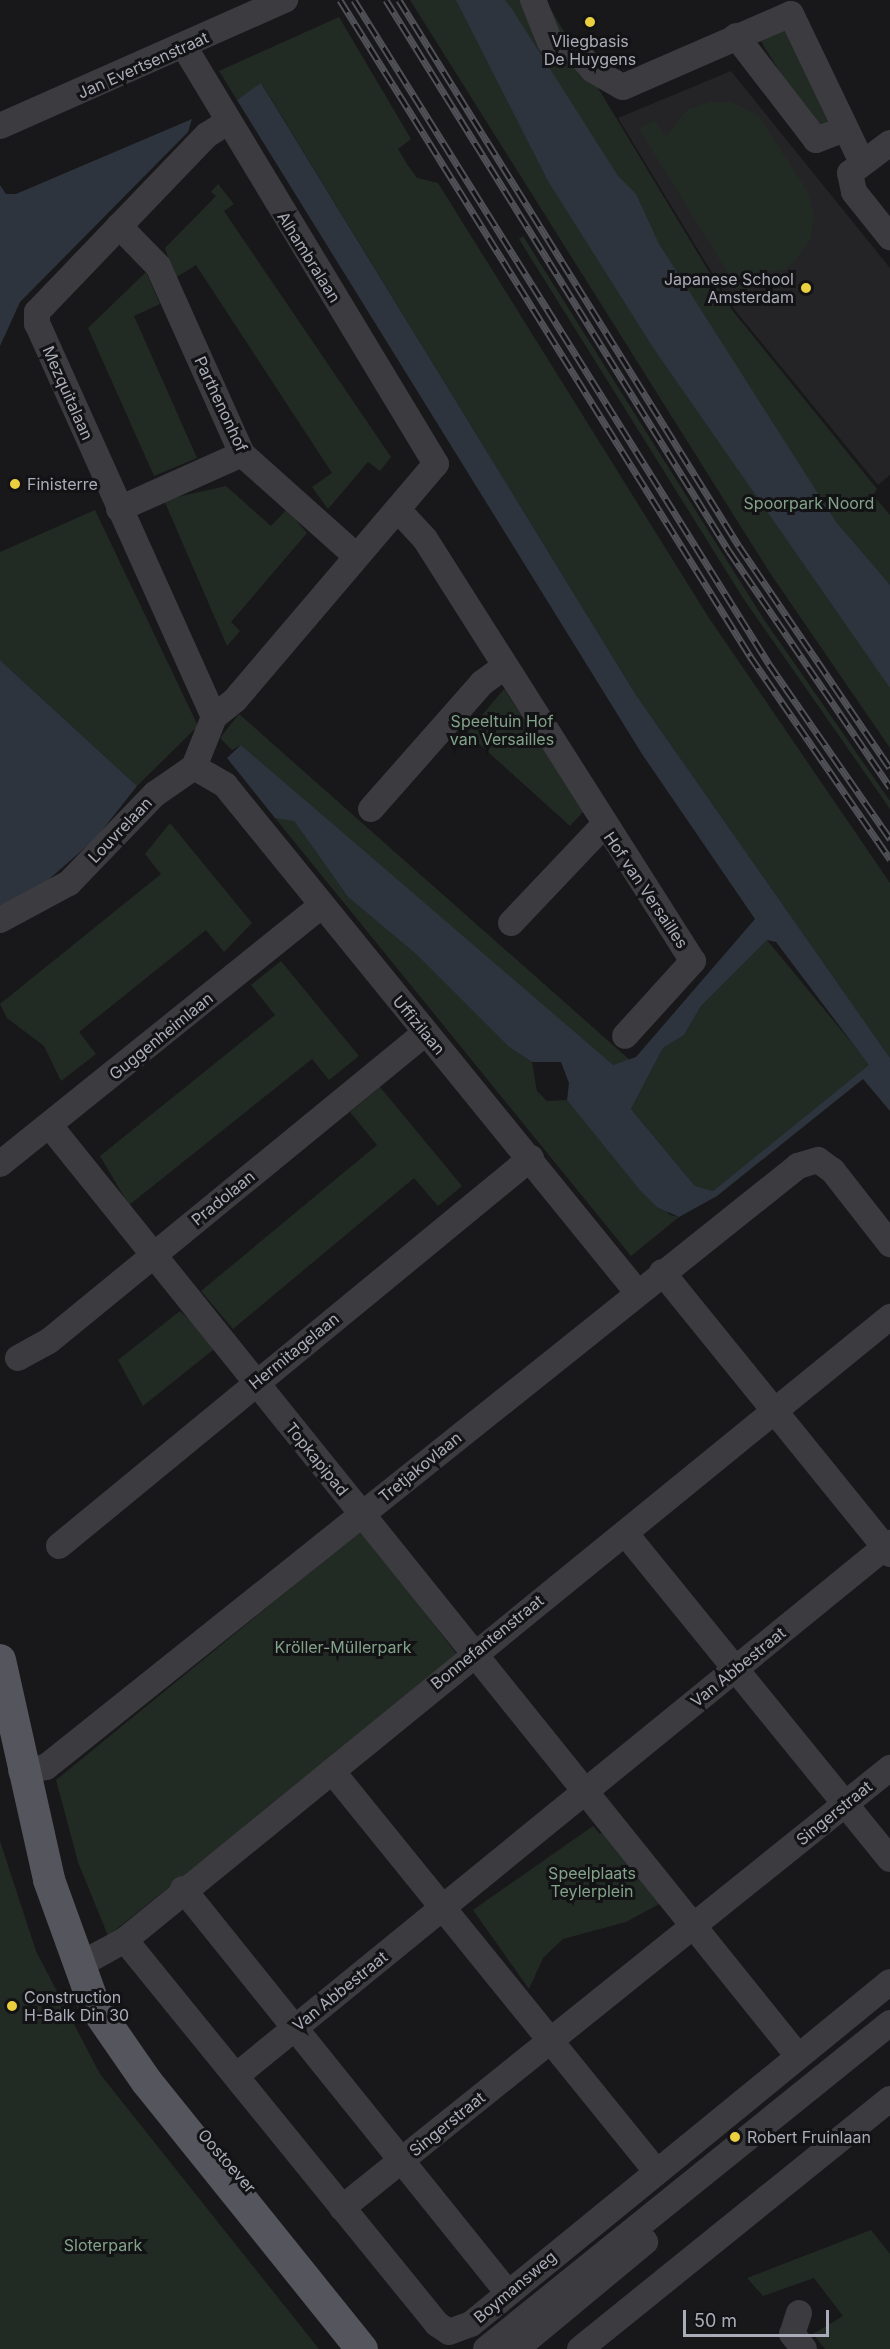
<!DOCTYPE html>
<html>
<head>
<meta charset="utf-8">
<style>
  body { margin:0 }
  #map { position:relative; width:890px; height:2349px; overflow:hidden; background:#18181a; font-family:Inter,sans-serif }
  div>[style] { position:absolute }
  .built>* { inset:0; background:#242427 }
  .green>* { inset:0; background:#222a24 }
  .water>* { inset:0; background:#2e343d }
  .minor>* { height:26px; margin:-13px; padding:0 13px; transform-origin:13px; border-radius:13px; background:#3b3b40 }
  .major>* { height:32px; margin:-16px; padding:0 16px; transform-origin:16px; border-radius:16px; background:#55555d }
  .rail>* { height:7px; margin-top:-3.5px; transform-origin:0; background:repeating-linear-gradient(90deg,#131315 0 14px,#505057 0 28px); box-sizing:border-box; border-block:2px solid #505057 }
  .dots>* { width:16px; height:16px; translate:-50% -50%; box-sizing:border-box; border:3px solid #131315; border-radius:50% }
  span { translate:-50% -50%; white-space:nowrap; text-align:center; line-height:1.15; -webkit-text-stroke:6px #131315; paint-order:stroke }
  .poi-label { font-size:16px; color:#aaacb9 }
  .right { translate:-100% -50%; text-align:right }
  .left { translate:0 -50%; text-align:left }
  .street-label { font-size:16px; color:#aaacb9 }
  .park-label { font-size:16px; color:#82a38a }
  .scale { position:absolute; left:683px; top:2310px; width:146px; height:27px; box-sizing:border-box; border:3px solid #aaacb9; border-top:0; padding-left:8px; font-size:18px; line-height:21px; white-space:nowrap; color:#aaacb9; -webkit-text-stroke:4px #131315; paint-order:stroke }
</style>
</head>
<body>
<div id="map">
  <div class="built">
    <i style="clip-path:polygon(731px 71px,890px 268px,890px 475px,878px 485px,734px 309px,618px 118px)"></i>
  </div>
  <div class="green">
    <i style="clip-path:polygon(410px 0,545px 0,732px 310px,877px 489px,873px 495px,890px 515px,890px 748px,770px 573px)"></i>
    <i style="clip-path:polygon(339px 17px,411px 139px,398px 149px,407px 164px,417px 178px,438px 183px,709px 618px,890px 883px,890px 1058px,636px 695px,262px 84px,237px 100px,219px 71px)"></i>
    <i style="clip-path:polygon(785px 28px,832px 122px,814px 127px,760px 40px)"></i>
    <i style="clip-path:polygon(711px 102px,731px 102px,758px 115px,808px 192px,814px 217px,811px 239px,793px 263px,785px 270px,750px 274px,756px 285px,741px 294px,639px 129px,654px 120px,666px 136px,688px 109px)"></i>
    <i style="clip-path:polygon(218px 184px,234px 204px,224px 211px,391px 457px,380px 471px,368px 462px,328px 509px,312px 487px,332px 473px,196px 265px,175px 278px,165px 248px,216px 196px,211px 192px)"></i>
    <i style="clip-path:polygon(523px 236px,765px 621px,890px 801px,890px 809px,743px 598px,519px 239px)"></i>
    <i style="clip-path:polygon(146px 272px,160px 304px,134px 316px,197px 458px,154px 476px,88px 328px)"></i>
    <i style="clip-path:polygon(226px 486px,271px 526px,287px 509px,307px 533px,231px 622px,240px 631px,227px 646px,164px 500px)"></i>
    <i style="clip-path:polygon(95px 510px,198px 726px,137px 786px,0 660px,0 552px)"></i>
    <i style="clip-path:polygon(504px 689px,584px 811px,570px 826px,467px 733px)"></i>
    <i style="clip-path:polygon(239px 714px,631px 1061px,613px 1065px,601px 1057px,241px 745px,232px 750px,220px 738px)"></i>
    <i style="clip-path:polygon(283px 815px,294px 821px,348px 897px,417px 955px,509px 1047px,532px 1062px,537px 1091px,547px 1101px,567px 1100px,670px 1215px,679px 1217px,631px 1256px,275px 818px)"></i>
    <i style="clip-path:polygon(170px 823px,252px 923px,224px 952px,206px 930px,79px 1032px,96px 1054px,61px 1081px,44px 1046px,7px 1018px,0 1004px,161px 874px,145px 854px)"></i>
    <i style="clip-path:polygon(767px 940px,870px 1065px,713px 1191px,695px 1186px,631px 1109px,663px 1048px,684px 1035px,701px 1006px)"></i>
    <i style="clip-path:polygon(281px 961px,359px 1056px,329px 1080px,312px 1059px,129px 1205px,100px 1156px,275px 1015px,251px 985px)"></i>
    <i style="clip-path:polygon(380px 1087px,462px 1186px,438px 1206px,414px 1178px,233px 1329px,201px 1291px,377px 1145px,350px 1112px)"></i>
    <i style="clip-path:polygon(180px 1311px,218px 1346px,143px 1406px,118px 1360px)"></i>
    <i style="clip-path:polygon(362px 1530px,458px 1656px,108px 1936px,78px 1862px,56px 1780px)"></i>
    <i style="clip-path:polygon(593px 1826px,600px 1834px,609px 1826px,661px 1903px,626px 1922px,563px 1939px,543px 1958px,529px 1989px,473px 1910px)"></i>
    <i style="clip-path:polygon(0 1841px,36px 1951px,100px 2074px,319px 2349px,0 2349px)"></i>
    <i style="clip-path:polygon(871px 2230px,890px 2254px,890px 2349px,825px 2349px,813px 2334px,843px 2316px,814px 2278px,763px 2296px,747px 2278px)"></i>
  </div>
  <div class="water">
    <i style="clip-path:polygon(456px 0,505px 0,512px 9px,618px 176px,636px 194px,659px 244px,836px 522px,890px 585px,890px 688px,654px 349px,548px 181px)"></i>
    <i style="clip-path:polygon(evenodd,261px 83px,636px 695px,890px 1058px,890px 1111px,863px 1079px,717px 1196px,679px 1217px,657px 1207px,640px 1190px,567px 1100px,569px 1083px,561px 1062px,532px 1062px,509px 1047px,417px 955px,348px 897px,294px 821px,275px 818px,227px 758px,241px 745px,613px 1065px,636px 1057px,755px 919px,642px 754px,237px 100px,261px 83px,767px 940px,776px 942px,869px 1065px,713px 1191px,695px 1186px,631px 1109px,663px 1048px,684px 1035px,701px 1006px,767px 940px)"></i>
    <i style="clip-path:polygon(192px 119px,188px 132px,20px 302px,0 346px,0 185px,6px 194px,16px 194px)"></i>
    <i style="clip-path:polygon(0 660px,137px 786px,96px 838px,23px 902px,0 905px)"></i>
  </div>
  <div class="minor">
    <i style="left:533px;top:0;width:45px;rotate:68deg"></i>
    <i style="left:550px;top:42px;width:29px;rotate:20deg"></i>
    <i style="left:577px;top:52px;width:24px;rotate:48deg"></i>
    <i style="left:593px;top:70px;width:34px;rotate:30deg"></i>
    <i style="left:623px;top:87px;width:183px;rotate:-23.5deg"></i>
    <i style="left:791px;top:14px;width:162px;rotate:64.4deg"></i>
    <i style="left:736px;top:36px;width:131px;rotate:52.4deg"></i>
    <i style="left:816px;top:140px;width:31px;rotate:-21deg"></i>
    <i style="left:0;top:126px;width:312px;rotate:-23.9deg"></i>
    <i style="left:890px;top:143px;width:50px;rotate:143.1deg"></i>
    <i style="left:850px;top:173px;width:19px;rotate:78deg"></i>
    <i style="left:854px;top:192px;width:58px;rotate:51.3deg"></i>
    <i style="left:119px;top:226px;width:56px;rotate:45.7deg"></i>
    <i style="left:158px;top:266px;width:206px;rotate:65.9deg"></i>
    <i style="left:242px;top:454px;width:153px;rotate:41.8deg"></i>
    <i style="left:119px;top:509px;width:135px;rotate:-24.1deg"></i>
    <i style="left:399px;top:511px;width:38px;rotate:47deg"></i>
    <i style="left:425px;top:539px;width:500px;rotate:57.6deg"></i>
    <i style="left:693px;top:961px;width:101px;rotate:132.2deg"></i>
    <i style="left:214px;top:717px;width:431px;rotate:-114.2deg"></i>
    <i style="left:37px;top:324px;width:12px;rotate:-90deg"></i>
    <i style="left:37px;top:312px;width:245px;rotate:-46.2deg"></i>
    <i style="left:207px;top:135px;width:22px;rotate:-32deg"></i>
    <i style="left:194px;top:767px;width:36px;rotate:30deg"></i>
    <i style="left:225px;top:785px;width:653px;rotate:50.9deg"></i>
    <i style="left:371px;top:809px;width:168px;rotate:-48.6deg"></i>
    <i style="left:482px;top:683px;width:27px;rotate:-36deg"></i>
    <i style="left:0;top:920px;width:78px;rotate:-28.2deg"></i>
    <i style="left:69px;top:883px;width:124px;rotate:-46deg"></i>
    <i style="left:155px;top:794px;width:47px;rotate:-34.7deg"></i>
    <i style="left:194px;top:767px;width:54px;rotate:-68.2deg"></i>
    <i style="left:214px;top:717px;width:27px;rotate:-39deg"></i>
    <i style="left:235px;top:700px;width:310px;rotate:-49.6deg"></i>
    <i style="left:436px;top:464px;width:486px;rotate:-121.1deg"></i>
    <i style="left:511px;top:923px;width:134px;rotate:-46.5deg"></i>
    <i style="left:50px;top:1126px;width:1193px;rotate:51.19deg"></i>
    <i style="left:0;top:1164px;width:412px;rotate:-38.8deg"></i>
    <i style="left:662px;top:1272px;width:363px;rotate:51deg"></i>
    <i style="left:18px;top:1358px;width:35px;rotate:-29deg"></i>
    <i style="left:49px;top:1341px;width:486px;rotate:-39.3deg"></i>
    <i style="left:625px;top:1533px;width:420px;rotate:50.9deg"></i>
    <i style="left:59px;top:1546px;width:611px;rotate:-39.42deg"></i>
    <i style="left:21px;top:1771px;width:25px;rotate:-9deg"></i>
    <i style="left:46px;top:1767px;width:963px;rotate:-38.63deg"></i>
    <i style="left:798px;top:1166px;width:21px;rotate:-17deg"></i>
    <i style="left:818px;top:1160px;width:19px;rotate:36deg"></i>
    <i style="left:833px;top:1171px;width:93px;rotate:52deg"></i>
    <i style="left:332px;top:1771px;width:515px;rotate:50.99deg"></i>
    <i style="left:183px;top:1889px;width:518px;rotate:51.18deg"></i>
    <i style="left:125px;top:1940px;width:495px;rotate:50.9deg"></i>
    <i style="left:437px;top:2324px;width:14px;rotate:34deg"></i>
    <i style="left:449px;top:2332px;width:23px;rotate:-20deg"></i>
    <i style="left:471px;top:2324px;width:541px;rotate:-39.22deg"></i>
    <i style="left:83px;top:1963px;width:48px;rotate:-28.7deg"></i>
    <i style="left:125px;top:1940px;width:987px;rotate:-39.16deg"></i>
    <i style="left:236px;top:2076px;width:844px;rotate:-39.18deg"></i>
    <i style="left:342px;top:2208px;width:703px;rotate:-38.76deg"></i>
    <i style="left:799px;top:2313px;width:22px;rotate:108deg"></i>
    <i style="left:792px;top:2334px;width:19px;rotate:51deg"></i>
    <i style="left:486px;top:2349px;width:519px;rotate:-38.9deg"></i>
    <i style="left:516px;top:2349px;width:168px;rotate:-39.7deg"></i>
    <i style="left:580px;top:2349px;width:398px;rotate:-38.9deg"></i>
  </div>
  <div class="major">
    <i style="left:0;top:1660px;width:225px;rotate:77.4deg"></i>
    <i style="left:49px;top:1880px;width:135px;rotate:70.1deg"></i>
    <i style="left:95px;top:2007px;width:91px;rotate:55.3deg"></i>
    <i style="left:147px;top:2082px;width:343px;rotate:51.2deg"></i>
  </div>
  <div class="rail">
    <i style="left:340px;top:0;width:774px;rotate:57.99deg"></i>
    <i style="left:750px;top:656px;width:247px;rotate:55.4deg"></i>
    <i style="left:354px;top:0;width:783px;rotate:57.99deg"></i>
    <i style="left:769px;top:664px;width:213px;rotate:55.3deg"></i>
    <i style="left:386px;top:0;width:649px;rotate:58.1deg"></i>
    <i style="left:729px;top:551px;width:286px;rotate:55.7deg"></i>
    <i style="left:399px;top:0;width:643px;rotate:58.09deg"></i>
    <i style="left:739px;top:546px;width:268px;rotate:55.8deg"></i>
  </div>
  <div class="dots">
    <i style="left:590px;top:22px;background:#ead03f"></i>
    <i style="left:806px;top:288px;background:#ead03f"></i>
    <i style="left:15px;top:484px;background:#ead03f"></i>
    <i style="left:12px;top:2006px;background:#ead03f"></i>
    <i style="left:735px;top:2137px;background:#ead03f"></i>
  </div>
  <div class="poi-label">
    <span style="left:590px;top:50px">Vliegbasis<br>De Huygens</span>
    <span class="right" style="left:794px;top:288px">Japanese School<br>Amsterdam</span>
    <span class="left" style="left:27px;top:484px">Finisterre</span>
    <span class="left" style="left:24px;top:2006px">Construction<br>H-Balk Din 30</span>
    <span class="left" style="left:747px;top:2137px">Robert Fruinlaan</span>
  </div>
  <div class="street-label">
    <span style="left:143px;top:65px;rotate:-24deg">Jan Evertsenstraat</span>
    <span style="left:309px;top:257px;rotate:58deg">Alhambralaan</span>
    <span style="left:68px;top:393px;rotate:66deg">Mezquitalaan</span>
    <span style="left:221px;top:404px;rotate:65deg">Parthenonhof</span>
    <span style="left:120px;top:830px;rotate:-46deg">Louvrelaan</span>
    <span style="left:646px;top:890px;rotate:56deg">Hof van Versailles</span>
    <span style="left:419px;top:1025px;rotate:50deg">Uffizilaan</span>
    <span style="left:161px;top:1036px;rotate:-39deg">Guggenheimlaan</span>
    <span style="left:223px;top:1198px;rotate:-39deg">Pradolaan</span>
    <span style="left:294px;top:1351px;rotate:-39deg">Hermitagelaan</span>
    <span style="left:317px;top:1459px;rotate:51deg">Topkapipad</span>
    <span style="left:420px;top:1467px;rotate:-39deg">Tretjakovlaan</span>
    <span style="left:487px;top:1642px;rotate:-39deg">Bonnefantenstraat</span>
    <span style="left:738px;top:1667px;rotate:-39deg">Van Abbestraat</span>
    <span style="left:834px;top:1813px;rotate:-39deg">Singerstraat</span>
    <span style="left:340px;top:1991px;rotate:-39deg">Van Abbestraat</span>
    <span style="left:447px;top:2124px;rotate:-39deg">Singerstraat</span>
    <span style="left:227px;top:2161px;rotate:49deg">Oostoever</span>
    <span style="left:515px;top:2287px;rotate:-40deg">Boymansweg</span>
  </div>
  <div class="park-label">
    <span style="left:809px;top:503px">Spoorpark Noord</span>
    <span style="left:502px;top:730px">Speeltuin Hof<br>van Versailles</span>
    <span style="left:343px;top:1647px">Kröller-Müllerpark</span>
    <span style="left:592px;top:1882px">Speelplaats<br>Teylerplein</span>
    <span style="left:103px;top:2245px">Sloterpark</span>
  </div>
  <div class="scale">50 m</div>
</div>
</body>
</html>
